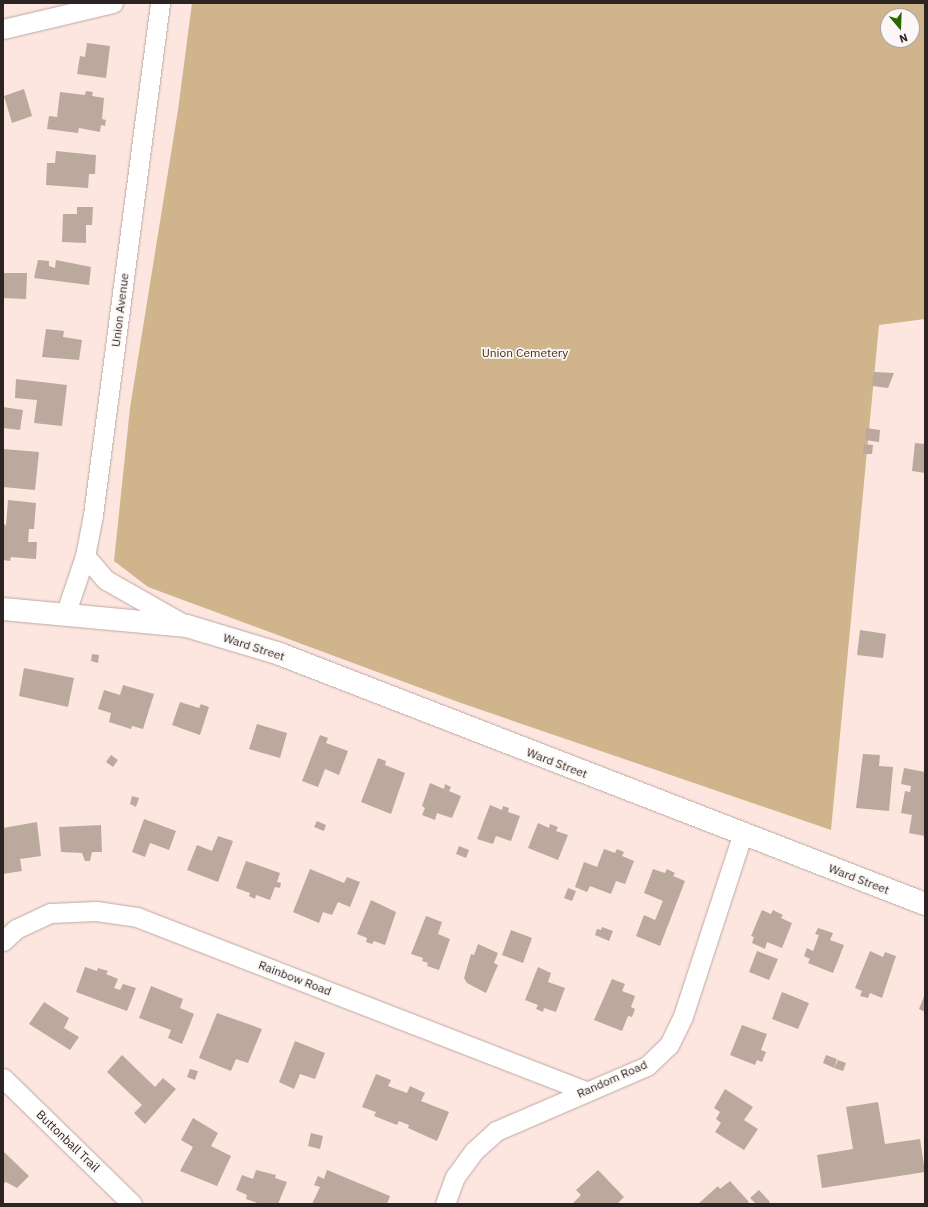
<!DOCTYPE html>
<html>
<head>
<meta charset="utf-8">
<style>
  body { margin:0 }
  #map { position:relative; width:928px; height:1207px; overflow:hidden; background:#fce6df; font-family:"IBM Plex Sans",sans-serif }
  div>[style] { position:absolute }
  .green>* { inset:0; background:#d0b48c }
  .building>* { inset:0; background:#bba99d }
  .roads { filter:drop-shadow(0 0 1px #bda8a2) drop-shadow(0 0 1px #bda8a2) }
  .street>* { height:19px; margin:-9.5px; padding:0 9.5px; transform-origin:9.5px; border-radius:9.5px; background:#fff }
  .secondary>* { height:22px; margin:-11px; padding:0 11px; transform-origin:11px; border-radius:11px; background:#fff }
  span { translate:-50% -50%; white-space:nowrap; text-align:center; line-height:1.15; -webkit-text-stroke:3.5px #fcf7f6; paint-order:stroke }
  .street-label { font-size:12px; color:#2c2422 }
  .park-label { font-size:12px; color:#3d2d14 }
  .frame { position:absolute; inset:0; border:4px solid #2c2422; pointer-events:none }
  .north { position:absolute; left:880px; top:8px; width:40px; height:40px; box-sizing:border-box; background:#fcf7f6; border:1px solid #a9a3a1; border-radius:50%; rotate:161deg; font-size:11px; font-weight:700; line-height:16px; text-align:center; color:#2c2422 }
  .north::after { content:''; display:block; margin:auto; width:14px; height:18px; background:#266900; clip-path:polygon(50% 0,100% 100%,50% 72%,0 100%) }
</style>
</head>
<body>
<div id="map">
  <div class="green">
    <i style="clip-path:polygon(evenodd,192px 3px,925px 3px,925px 319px,879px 325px,831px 830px,461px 703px,148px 587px,114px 561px,130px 408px,178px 110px,192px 3px,888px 16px,912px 16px,912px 40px,888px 40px,888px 16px)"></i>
  </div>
  <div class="building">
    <i style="clip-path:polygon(87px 43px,110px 46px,106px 78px,77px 74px,80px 56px,85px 57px)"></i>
    <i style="clip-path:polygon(24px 89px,32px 116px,12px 123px,4px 96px)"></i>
    <i style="clip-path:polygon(86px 91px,93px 92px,92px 96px,104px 98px,102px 119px,106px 120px,105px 126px,101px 125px,100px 132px,79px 128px,78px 133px,47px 129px,49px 116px,57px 117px,60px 92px,85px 95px)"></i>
    <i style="clip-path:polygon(56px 151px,96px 155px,95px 174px,89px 174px,88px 188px,46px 185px,47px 163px,55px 163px)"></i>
    <i style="clip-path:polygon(77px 207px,93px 207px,92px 225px,86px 225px,86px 243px,62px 242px,63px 214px,77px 214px)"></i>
    <i style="clip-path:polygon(38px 260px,49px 261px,49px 266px,55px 268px,56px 260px,91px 267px,89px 285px,34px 278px)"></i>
    <i style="clip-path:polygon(3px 273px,27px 273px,26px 299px,3px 298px)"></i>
    <i style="clip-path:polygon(46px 329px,64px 331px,63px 337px,82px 340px,79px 360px,42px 357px)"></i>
    <i style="clip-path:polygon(874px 372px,894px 373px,888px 388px,872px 386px)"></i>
    <i style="clip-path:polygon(16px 379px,67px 385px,62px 426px,34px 423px,37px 400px,15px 398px)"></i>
    <i style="clip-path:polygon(3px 407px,23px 410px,20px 430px,3px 428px)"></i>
    <i style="clip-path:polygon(866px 428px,880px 430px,879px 442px,865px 440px)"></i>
    <i style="clip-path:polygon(915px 443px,925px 444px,925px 473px,912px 471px)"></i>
    <i style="clip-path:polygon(864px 444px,873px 445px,872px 454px,863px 454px)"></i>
    <i style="clip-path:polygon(3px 449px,39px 452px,35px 490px,3px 487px)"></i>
    <i style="clip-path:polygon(8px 500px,36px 503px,34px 529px,29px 529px,28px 542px,37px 542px,36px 559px,11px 557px,10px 561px,3px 560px,3px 522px,6px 526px)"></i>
    <i style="clip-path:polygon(860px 630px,886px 634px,883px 658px,857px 655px)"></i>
    <i style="clip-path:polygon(92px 654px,99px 655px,98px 663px,91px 661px)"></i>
    <i style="clip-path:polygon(24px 668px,74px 678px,68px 707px,19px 696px)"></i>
    <i style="clip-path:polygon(123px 685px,154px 694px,143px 729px,132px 726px,131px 729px,109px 722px,111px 713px,98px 709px,104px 690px,120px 695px)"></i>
    <i style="clip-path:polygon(180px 702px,199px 708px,201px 704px,209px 707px,200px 735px,172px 725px)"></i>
    <i style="clip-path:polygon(257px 724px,287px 733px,280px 758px,249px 749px)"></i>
    <i style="clip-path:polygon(320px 735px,328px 738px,326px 743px,348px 751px,339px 775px,325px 769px,318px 787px,302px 781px)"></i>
    <i style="clip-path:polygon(863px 754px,880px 755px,879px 766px,893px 767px,889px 811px,856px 808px)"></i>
    <i style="clip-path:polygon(111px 755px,118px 760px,113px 767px,106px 762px)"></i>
    <i style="clip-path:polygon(378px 758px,386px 761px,385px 765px,405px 773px,391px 814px,361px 802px)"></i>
    <i style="clip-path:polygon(904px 768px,925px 772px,925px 836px,909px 833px,912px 815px,901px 813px,905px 791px,910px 792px,911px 786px,901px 784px)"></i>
    <i style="clip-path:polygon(430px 783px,444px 789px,445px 784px,451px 787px,449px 791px,461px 796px,452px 818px,437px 813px,435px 820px,422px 815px,425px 808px,422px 806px)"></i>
    <i style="clip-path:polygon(132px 796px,139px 798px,136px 807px,130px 804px)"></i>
    <i style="clip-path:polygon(490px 805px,502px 810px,503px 806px,509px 808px,508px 812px,520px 816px,511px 841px,496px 836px,493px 844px,477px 839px)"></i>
    <i style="clip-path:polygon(144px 819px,176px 831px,169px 850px,150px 843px,145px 857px,132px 852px)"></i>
    <i style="clip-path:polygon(317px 821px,326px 825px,324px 831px,314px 827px)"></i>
    <i style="clip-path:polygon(37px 822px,41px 856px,20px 859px,22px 871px,3px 874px,3px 828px)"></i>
    <i style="clip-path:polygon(538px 823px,549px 828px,550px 824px,558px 827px,556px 831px,568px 835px,558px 860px,528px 848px)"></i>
    <i style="clip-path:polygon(101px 825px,102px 852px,92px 852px,90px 861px,85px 861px,82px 853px,61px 852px,59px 827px)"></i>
    <i style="clip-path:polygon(218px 836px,233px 841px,218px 882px,187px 870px,197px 845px,212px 851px)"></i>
    <i style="clip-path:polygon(459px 846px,469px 850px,466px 858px,456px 854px)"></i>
    <i style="clip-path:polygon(604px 849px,615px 853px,617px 849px,624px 852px,622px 856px,634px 861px,625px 884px,616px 881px,611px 894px,590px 886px,587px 892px,575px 887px,584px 862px,597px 867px)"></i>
    <i style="clip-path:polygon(246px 861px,280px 873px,277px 882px,281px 883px,280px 888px,275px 887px,270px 900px,256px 895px,255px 899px,249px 896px,250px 893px,236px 888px)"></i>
    <i style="clip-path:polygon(310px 869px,344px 883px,347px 877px,360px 882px,350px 907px,338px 902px,332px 915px,323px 912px,319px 923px,293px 912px)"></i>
    <i style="clip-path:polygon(653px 869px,665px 873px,667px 869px,675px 873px,673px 876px,685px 881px,660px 946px,636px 936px,644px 915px,655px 920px,663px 901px,644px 893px)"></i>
    <i style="clip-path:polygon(568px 888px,576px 891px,572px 901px,564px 898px)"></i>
    <i style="clip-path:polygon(371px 900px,396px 912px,385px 945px,374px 941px,372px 944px,366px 942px,367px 938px,357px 934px)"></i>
    <i style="clip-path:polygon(762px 910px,771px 914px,773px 910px,783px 915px,781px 918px,792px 923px,782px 948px,767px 942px,765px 949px,752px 943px,754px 937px,751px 936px)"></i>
    <i style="clip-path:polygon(426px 916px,442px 922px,438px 934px,450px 939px,439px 970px,427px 966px,428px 963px,422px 961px,423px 958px,411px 954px)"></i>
    <i style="clip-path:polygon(602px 927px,613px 931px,609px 941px,595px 935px,597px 929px,601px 930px)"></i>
    <i style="clip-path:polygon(818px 928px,833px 933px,830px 940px,844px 945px,833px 973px,808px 963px,810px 959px,804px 956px,807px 948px,813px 951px,819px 935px,815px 934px)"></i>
    <i style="clip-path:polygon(511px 930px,532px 938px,523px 963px,502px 955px)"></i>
    <i style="clip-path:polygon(478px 944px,498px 953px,494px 963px,498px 965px,486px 993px,467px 983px,464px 978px,471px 954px,474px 955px)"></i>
    <i style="clip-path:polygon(757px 951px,778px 959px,769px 980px,749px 972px)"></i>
    <i style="clip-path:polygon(870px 951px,883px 957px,885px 952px,896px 956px,882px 998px,870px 993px,868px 998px,860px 996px,862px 991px,855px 988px)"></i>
    <i style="clip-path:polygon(85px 967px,97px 971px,98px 968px,108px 971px,106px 974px,118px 979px,114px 988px,120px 990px,123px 984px,136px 988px,127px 1011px,76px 992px)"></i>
    <i style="clip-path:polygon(538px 967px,551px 973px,548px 982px,565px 988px,556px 1012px,544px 1008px,543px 1012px,536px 1009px,538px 1005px,525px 1000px)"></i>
    <i style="clip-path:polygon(612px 979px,625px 984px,622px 991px,635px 996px,631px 1007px,635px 1009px,632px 1017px,628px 1016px,622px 1031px,594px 1020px)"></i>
    <i style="clip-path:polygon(151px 986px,183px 999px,180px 1008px,194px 1014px,182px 1044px,168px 1038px,171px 1030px,139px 1018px)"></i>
    <i style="clip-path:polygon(782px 992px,809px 1003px,798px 1029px,772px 1019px)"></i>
    <i style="clip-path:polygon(925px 994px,925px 1012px,919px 1009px)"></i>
    <i style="clip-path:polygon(44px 1002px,69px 1018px,64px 1028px,79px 1037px,70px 1050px,29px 1024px)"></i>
    <i style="clip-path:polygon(217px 1013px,262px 1029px,248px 1063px,236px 1059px,231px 1071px,199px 1058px)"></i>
    <i style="clip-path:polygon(742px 1025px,767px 1034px,761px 1050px,766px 1052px,762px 1062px,757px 1060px,755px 1065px,730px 1055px)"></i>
    <i style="clip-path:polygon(295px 1041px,325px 1053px,315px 1079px,300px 1074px,294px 1089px,279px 1082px)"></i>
    <i style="clip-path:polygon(122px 1055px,155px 1087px,163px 1078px,176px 1089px,145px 1124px,134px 1113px,142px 1105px,107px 1072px)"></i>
    <i style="clip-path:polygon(826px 1055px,837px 1059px,834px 1068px,823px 1063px)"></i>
    <i style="clip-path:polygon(838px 1060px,846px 1063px,843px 1071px,834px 1068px)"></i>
    <i style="clip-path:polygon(190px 1069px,198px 1071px,195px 1080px,187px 1077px)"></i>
    <i style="clip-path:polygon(376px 1074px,391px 1080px,388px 1086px,407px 1093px,410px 1086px,425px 1093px,421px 1101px,449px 1112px,437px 1141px,408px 1128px,409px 1125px,399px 1121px,397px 1125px,374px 1116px,376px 1112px,362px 1107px)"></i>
    <i style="clip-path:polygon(725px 1089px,753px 1107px,744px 1120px,758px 1129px,744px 1150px,715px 1132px,721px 1123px,716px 1119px,720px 1112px,714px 1108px)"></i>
    <i style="clip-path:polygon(878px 1102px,885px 1144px,920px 1139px,925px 1172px,822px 1188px,817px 1155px,853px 1149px,846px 1107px)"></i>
    <i style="clip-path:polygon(193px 1118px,218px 1133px,211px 1146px,231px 1156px,217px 1186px,180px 1171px,193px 1147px,181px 1140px)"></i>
    <i style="clip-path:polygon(311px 1133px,323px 1136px,320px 1149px,308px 1146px)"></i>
    <i style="clip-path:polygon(3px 1151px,29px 1176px,17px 1188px,6px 1182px,3px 1184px)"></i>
    <i style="clip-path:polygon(256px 1170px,276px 1175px,275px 1178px,287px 1182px,278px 1204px,260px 1204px,246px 1199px,247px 1195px,236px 1190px,242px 1175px,253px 1179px)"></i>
    <i style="clip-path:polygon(327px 1170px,390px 1196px,387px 1204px,312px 1204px,320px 1187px,314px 1185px,318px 1176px,324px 1179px)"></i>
    <i style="clip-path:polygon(598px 1170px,624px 1197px,617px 1204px,572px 1204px,581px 1195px,576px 1190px)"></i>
    <i style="clip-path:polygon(730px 1181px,749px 1202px,746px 1204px,698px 1204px,718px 1186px,720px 1189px)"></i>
    <i style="clip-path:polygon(759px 1190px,770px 1202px,768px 1204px,756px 1204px,750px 1198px)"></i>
  </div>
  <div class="roads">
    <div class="street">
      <i style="left:3px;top:29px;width:113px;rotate:-13.3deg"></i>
      <i style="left:85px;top:556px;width:32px;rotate:49deg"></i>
      <i style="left:106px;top:580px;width:89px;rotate:29.7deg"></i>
      <i style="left:65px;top:615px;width:62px;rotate:-71.3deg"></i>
      <i style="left:85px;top:556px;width:42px;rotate:-79deg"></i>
      <i style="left:93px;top:515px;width:516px;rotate:-82.54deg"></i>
      <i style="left:3px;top:941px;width:18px;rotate:-43deg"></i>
      <i style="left:16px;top:929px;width:38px;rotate:-25deg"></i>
      <i style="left:51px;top:913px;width:45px;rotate:-2.5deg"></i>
      <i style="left:96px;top:911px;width:41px;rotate:8.3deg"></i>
      <i style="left:137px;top:917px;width:482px;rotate:21.2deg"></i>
      <i style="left:3px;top:1078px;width:180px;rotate:44.3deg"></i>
      <i style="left:445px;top:1204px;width:29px;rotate:-70deg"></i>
      <i style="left:455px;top:1177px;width:32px;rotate:-54deg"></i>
      <i style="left:474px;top:1151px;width:30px;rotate:-42deg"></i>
      <i style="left:496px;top:1131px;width:164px;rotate:-23.3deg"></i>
      <i style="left:647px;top:1066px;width:30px;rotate:-44deg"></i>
      <i style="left:669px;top:1045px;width:32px;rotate:-64deg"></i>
      <i style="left:683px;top:1016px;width:190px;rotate:-71.9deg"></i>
    </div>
    <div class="secondary">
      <i style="left:3px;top:609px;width:185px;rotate:5.3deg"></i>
      <i style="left:187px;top:626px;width:94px;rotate:16.7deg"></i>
      <i style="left:277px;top:653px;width:695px;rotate:21.17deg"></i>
    </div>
  </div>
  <div class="street-label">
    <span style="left:120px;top:310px;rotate:-83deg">Union Avenue</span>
    <span style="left:254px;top:647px;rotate:18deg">Ward Street</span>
    <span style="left:557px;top:763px;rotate:21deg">Ward Street</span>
    <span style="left:859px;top:879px;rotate:21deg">Ward Street</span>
    <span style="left:295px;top:978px;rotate:21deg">Rainbow Road</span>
    <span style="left:612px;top:1079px;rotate:-24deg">Random Road</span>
    <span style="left:68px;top:1141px;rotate:44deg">Buttonball Trail</span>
  </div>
  <div class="park-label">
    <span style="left:525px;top:353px">Union Cemetery</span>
  </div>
  <div class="frame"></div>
  <div class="north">N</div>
</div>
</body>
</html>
